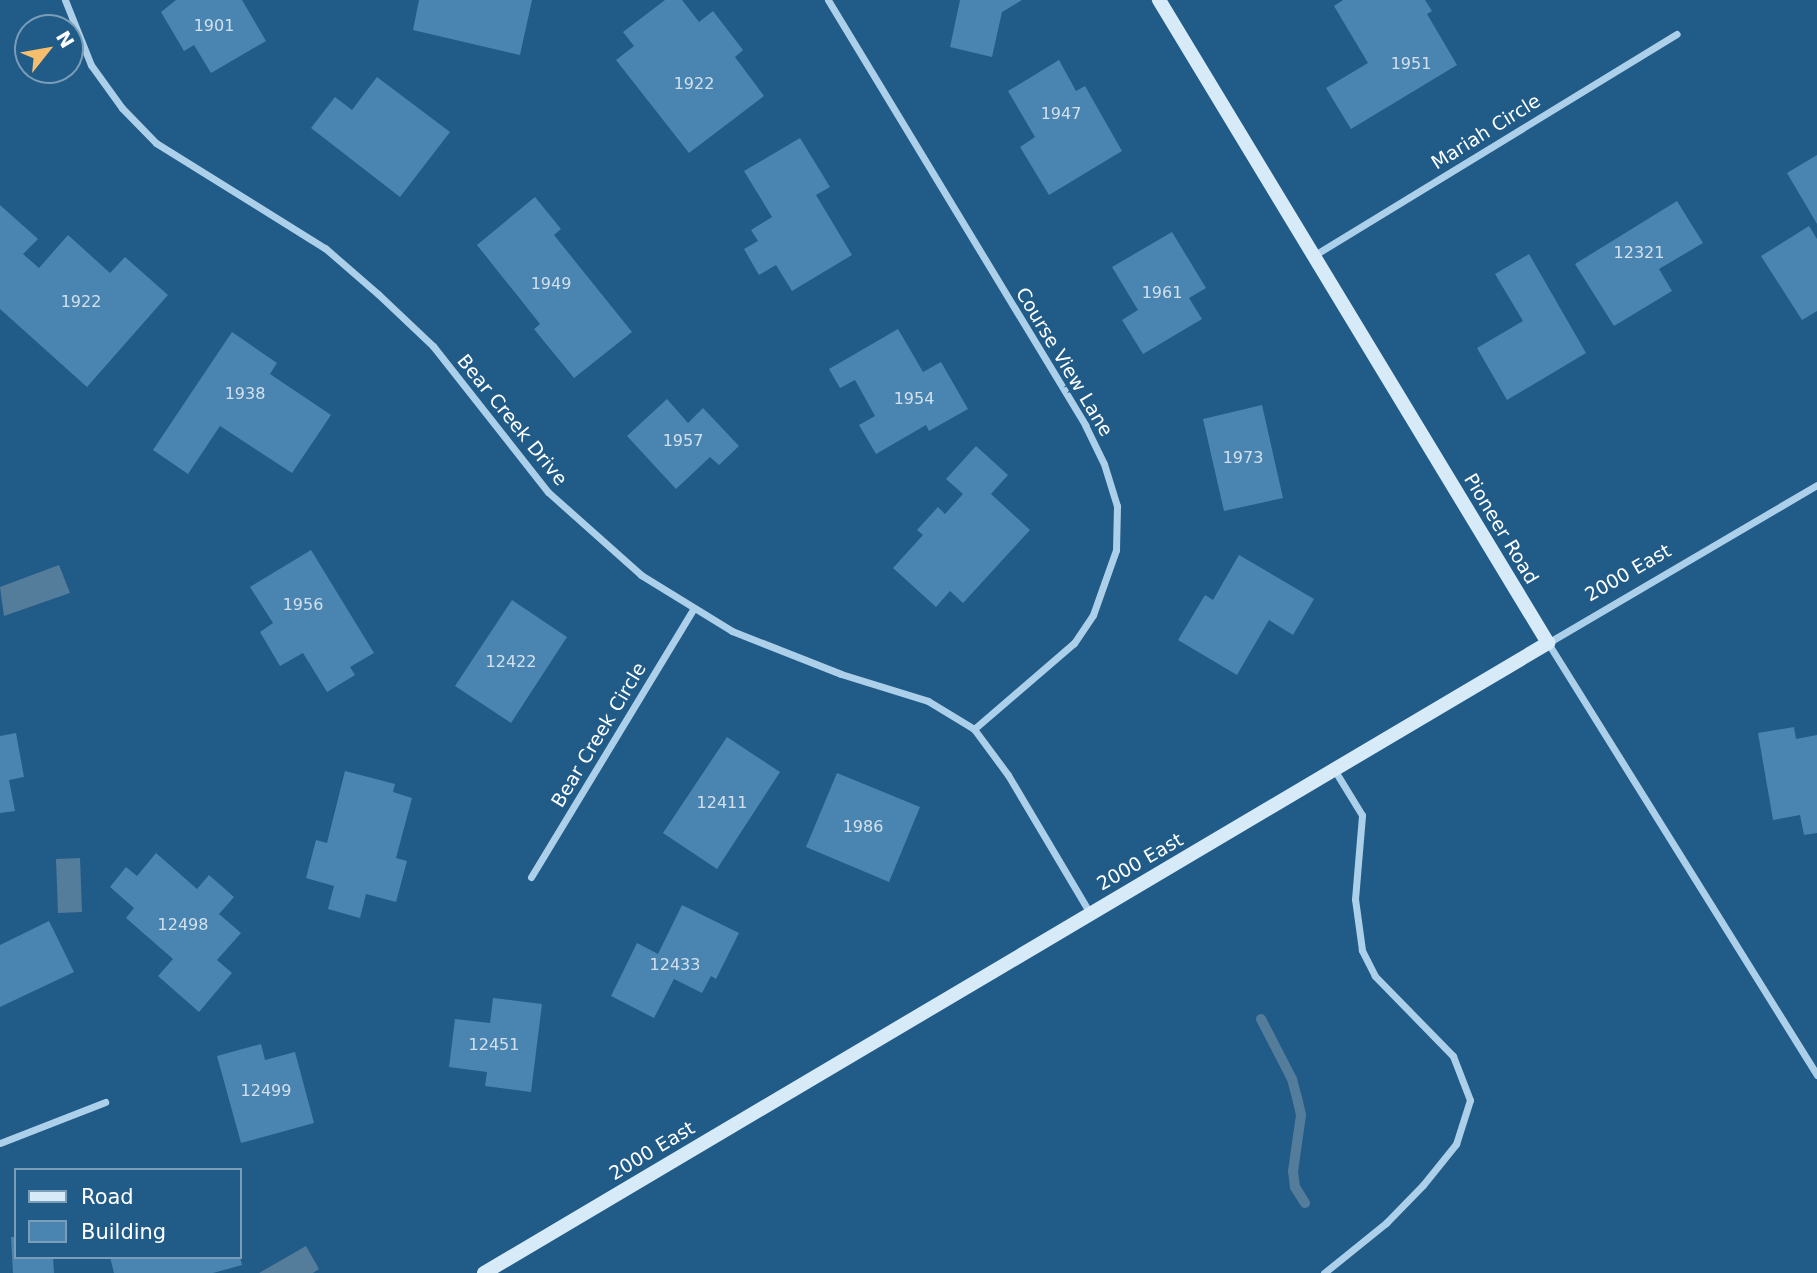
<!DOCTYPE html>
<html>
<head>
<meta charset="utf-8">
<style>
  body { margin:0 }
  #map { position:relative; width:1817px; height:1273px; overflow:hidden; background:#215b88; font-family:"DejaVu Sans",sans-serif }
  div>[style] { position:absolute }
  .water>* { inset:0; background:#547d9c }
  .stream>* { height:10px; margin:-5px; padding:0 5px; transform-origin:5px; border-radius:5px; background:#547d9c }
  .building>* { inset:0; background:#4a85b1 }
  .street>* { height:7px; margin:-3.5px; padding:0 3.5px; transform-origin:3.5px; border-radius:3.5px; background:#acd0ea }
  .secondary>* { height:14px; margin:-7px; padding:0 7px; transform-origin:7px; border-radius:7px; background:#d7eaf8 }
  span { translate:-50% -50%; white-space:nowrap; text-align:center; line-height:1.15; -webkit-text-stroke:5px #215b88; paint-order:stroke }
  .number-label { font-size:16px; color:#d2e0ec }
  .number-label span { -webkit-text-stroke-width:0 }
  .street-label { font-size:19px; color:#fff }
  .legend { position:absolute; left:14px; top:1168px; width:228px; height:91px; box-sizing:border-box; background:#215b88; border:2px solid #7a9db8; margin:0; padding:9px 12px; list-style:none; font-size:21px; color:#fff }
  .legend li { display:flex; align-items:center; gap:14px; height:35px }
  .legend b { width:35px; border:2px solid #7a9db8 }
  .north { position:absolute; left:14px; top:14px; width:70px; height:70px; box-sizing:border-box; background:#215b88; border:2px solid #7a9db8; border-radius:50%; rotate:59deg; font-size:19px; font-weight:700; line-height:28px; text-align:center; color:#fff }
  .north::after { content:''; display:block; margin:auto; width:24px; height:32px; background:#f7be6d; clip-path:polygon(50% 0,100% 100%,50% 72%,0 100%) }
</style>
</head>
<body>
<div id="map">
  <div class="water">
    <i style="clip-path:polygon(59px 565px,70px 593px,4px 616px,0 587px)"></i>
    <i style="clip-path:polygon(80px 858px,82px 912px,58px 913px,56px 859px)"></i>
    <i style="clip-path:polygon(306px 1246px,319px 1269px,313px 1273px,259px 1273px)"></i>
  </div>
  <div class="stream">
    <i style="left:1261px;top:1019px;width:68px;rotate:62.7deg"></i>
    <i style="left:1292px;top:1079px;width:24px;rotate:75deg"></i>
    <i style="left:1298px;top:1102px;width:13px;rotate:77deg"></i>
    <i style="left:1301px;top:1115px;width:57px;rotate:98.1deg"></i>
    <i style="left:1293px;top:1171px;width:16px;rotate:83deg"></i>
    <i style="left:1295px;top:1187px;width:19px;rotate:58deg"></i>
  </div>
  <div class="building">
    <i style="clip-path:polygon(176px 0,242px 0,266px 41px,211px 73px,194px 45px,184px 51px,161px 12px)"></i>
    <i style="clip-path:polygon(419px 0,532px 0,520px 55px,413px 30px)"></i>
    <i style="clip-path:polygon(665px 0,682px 0,699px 22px,713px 11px,743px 50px,735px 57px,764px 96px,689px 153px,616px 60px,634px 46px,623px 32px)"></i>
    <i style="clip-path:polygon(960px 0,1022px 0,1002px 12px,992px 57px,950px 47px)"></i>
    <i style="clip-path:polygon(1343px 0,1425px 0,1432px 11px,1427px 14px,1457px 65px,1351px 129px,1326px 88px,1368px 63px,1334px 6px)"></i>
    <i style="clip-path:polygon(1059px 60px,1076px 91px,1085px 86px,1122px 151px,1049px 195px,1020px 147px,1035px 137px,1008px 91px)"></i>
    <i style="clip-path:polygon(377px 77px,450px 132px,400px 197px,311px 128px,335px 97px,352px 110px)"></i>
    <i style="clip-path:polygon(800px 138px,830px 187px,816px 195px,852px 255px,792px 291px,776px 265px,759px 275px,744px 249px,758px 241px,751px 230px,772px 217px,744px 171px)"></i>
    <i style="clip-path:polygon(1817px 155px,1817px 224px,1787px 173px)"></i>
    <i style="clip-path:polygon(535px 197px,561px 229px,554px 235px,632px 332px,574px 378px,534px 329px,540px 324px,477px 245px)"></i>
    <i style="clip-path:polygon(1677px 201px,1703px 243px,1659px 269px,1672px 291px,1614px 326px,1575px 264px)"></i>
    <i style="clip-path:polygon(0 205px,38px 239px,23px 254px,39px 268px,68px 235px,110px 273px,125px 257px,168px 295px,87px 387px,0 309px)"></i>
    <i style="clip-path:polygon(1809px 226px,1817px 239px,1817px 311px,1802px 320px,1761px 256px)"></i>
    <i style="clip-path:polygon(1172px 232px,1206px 288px,1189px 298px,1202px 319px,1143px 354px,1122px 320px,1138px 310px,1112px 267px)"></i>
    <i style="clip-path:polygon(1529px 254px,1586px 353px,1507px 400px,1477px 348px,1523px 321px,1495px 274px)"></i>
    <i style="clip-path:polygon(898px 329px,923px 372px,941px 362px,968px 409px,929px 431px,926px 425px,876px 454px,859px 425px,875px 416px,855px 380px,840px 388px,829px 369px)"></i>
    <i style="clip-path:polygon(232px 332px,277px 363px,270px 374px,331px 415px,292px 473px,220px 426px,188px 474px,153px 450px)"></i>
    <i style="clip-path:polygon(667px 399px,688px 423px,703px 408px,739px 446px,719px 465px,710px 457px,676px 489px,627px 436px)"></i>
    <i style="clip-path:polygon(1262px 405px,1283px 498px,1224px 511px,1203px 419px)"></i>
    <i style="clip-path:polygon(976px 446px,1008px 475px,991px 494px,1030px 530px,963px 603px,950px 591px,936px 607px,893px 568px,923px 535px,917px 530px,938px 507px,945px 514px,963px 494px,946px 479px)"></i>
    <i style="clip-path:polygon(311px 550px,374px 653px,350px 667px,355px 675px,327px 692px,303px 653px,280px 666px,260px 632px,273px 623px,250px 587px)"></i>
    <i style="clip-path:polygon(1239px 555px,1314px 599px,1293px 635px,1269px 620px,1237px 675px,1178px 640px,1205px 595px,1213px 600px)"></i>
    <i style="clip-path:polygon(512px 600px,567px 637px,511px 723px,455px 686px)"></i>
    <i style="clip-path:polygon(1794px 727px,1796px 739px,1817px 735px,1817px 833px,1804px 835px,1800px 815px,1773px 820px,1758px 733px)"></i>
    <i style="clip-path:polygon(16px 733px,24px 777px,9px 780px,15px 811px,0 813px,0 736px)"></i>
    <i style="clip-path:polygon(727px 737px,780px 772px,717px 869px,663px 833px)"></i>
    <i style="clip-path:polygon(345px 771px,395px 784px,393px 792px,412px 798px,396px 858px,407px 861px,396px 902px,366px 894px,360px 918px,328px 909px,334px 886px,306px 878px,316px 840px,327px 843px)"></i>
    <i style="clip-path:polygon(837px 773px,920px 807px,889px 882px,806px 847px)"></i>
    <i style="clip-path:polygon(156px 853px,197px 889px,209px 875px,234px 897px,219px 914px,241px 933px,217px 960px,232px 973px,199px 1012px,158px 976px,173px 959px,126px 918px,134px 908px,110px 887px,126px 867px,137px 876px)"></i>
    <i style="clip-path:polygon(682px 905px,739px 933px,716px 979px,711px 976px,702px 993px,674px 979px,654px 1018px,611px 996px,637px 943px,658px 954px)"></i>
    <i style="clip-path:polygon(49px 921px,74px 972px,0 1007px,0 945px)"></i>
    <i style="clip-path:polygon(493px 998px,542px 1004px,531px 1092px,485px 1086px,487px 1072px,449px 1067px,455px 1019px,490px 1023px)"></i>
    <i style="clip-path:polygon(261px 1044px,265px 1060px,295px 1052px,314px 1123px,241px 1143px,217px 1056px)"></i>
    <i style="clip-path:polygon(11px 1237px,16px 1237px,16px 1257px,53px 1257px,54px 1273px,13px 1273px)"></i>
    <i style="clip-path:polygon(110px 1257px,240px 1257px,242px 1265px,213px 1273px,114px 1273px)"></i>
  </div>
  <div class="street">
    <i style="left:65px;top:0;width:70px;rotate:68.2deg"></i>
    <i style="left:91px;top:65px;width:53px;rotate:54.2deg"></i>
    <i style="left:122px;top:108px;width:49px;rotate:45.8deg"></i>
    <i style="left:156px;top:143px;width:199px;rotate:31.9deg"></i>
    <i style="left:325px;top:248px;width:70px;rotate:41deg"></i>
    <i style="left:378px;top:294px;width:76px;rotate:43.4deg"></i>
    <i style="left:433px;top:346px;width:186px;rotate:51.8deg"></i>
    <i style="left:548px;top:492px;width:125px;rotate:41.7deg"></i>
    <i style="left:641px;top:575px;width:107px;rotate:31.6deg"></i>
    <i style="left:732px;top:631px;width:117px;rotate:21.5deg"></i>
    <i style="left:841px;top:674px;width:91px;rotate:17.2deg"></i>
    <i style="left:928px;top:701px;width:54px;rotate:31.3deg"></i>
    <i style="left:974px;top:729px;width:57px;rotate:53.5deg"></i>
    <i style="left:1008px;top:775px;width:161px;rotate:59.3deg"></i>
    <i style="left:828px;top:0;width:497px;rotate:58.8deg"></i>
    <i style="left:1085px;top:425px;width:43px;rotate:64deg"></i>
    <i style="left:1104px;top:464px;width:44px;rotate:72.8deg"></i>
    <i style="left:1117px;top:506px;width:44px;rotate:91.3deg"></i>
    <i style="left:1116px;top:550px;width:69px;rotate:109.5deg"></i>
    <i style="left:1093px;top:615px;width:34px;rotate:124deg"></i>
    <i style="left:1074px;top:643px;width:132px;rotate:139.3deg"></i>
    <i style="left:1313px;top:256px;width:426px;rotate:-31.4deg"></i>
    <i style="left:1817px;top:485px;width:312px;rotate:149.6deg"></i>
    <i style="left:1548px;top:643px;width:509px;rotate:58.09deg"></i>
    <i style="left:531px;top:877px;width:312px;rotate:-58.8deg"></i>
    <i style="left:0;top:1143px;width:113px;rotate:-21.3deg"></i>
    <i style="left:1324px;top:1273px;width:80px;rotate:-38.9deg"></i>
    <i style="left:1386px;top:1223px;width:53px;rotate:-45.8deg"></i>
    <i style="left:1423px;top:1185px;width:53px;rotate:-51.2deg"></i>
    <i style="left:1456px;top:1144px;width:46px;rotate:-72.3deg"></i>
    <i style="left:1470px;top:1100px;width:47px;rotate:-111.1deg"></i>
    <i style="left:1453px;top:1056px;width:112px;rotate:-134.3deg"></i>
    <i style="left:1375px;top:976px;width:29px;rotate:-117deg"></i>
    <i style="left:1362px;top:950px;width:51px;rotate:-97.8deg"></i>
    <i style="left:1355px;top:899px;width:84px;rotate:-85.2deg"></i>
    <i style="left:1362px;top:815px;width:52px;rotate:-121.5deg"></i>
  </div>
  <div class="secondary">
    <i style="left:484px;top:1273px;width:1237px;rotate:-30.63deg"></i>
    <i style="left:1548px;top:643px;width:752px;rotate:-121.17deg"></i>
  </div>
  <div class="number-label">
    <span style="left:214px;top:26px">1901</span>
    <span style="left:1411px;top:64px">1951</span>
    <span style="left:694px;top:84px">1922</span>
    <span style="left:1061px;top:114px">1947</span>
    <span style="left:1639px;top:253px">12321</span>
    <span style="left:551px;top:284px">1949</span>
    <span style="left:1162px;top:293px">1961</span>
    <span style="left:81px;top:302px">1922</span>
    <span style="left:245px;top:394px">1938</span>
    <span style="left:914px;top:399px">1954</span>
    <span style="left:683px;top:441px">1957</span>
    <span style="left:1243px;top:458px">1973</span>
    <span style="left:303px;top:605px">1956</span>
    <span style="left:511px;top:662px">12422</span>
    <span style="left:722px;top:803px">12411</span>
    <span style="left:863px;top:827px">1986</span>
    <span style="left:183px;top:925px">12498</span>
    <span style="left:675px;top:965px">12433</span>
    <span style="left:494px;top:1045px">12451</span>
    <span style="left:266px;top:1091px">12499</span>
  </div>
  <div class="street-label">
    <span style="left:1486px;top:132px;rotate:-32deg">Mariah Circle</span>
    <span style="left:1064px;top:362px;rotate:59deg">Course View Lane</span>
    <span style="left:512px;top:420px;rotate:51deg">Bear Creek Drive</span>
    <span style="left:1501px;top:529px;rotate:59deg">Pioneer Road</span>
    <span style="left:1628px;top:573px;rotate:-30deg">2000 East</span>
    <span style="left:599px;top:735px;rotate:-59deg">Bear Creek Circle</span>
    <span style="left:1140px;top:862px;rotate:-30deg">2000 East</span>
    <span style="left:652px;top:1151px;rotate:-31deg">2000 East</span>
  </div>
  <ul class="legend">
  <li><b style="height:9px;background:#d7eaf8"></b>Road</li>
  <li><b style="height:19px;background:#4a85b1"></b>Building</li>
  </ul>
  <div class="north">N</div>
</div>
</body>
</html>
